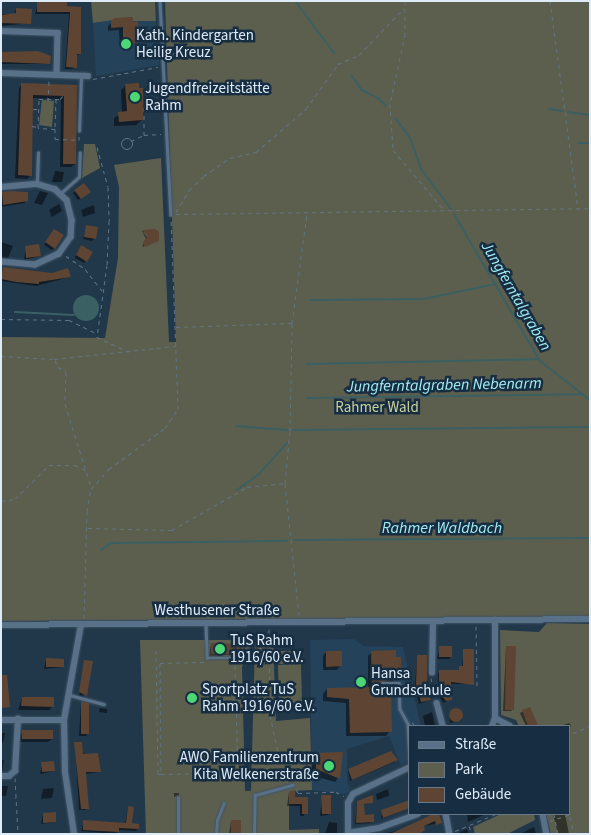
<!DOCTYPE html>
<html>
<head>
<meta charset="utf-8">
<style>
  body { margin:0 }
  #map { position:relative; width:591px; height:835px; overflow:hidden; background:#21384b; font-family:"Source Sans 3",sans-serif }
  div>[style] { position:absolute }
  .built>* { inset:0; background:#24425a }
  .green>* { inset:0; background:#5d5f4e }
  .water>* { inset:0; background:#3a6063 }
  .round { border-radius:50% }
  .shadow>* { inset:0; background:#0007 }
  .stream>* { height:2px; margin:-1px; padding:0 1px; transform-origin:1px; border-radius:1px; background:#3a6063 }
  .building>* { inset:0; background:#5e4432 }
  .path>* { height:1px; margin-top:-0.5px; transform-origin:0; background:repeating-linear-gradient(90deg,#607485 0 4px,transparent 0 8px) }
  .path>.ring { margin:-0.5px; padding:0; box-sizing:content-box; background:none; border:1px solid #607485; border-radius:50% }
  .roads { filter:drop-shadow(0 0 1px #405465) drop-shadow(0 0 1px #405465) }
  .service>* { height:2.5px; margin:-1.25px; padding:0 1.25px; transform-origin:1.25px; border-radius:1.25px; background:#597188 }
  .minor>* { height:5.5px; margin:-2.75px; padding:0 2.75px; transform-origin:2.75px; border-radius:2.75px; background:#597188 }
  .dots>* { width:14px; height:14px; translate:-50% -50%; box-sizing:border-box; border:2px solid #172d41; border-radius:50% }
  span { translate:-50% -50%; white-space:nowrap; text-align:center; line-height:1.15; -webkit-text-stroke:5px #172d41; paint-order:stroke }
  .poi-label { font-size:15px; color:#deecf9 }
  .left { translate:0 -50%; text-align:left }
  .right { translate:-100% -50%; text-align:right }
  .park-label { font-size:15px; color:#cbd29a }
  .street-label { font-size:15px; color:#deecf9 }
  .water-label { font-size:16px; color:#a3eef4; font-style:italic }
  .frame { position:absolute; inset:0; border:2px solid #deecf9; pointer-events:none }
  .legend { position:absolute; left:408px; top:725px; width:162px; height:90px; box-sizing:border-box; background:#172d41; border:1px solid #67798b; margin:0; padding:6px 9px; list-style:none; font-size:15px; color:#deecf9 }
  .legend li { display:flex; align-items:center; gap:10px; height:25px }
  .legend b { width:25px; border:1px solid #67798b }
</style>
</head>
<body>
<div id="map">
  <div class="built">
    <i style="clip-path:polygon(133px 17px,134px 21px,156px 21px,159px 65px,96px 76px,93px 23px)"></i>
    <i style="clip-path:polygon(354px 639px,363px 646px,403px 647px,421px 726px,410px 726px,410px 761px,401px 765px,389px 736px,347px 749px,347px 783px,351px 788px,346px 794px,312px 790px,310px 640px)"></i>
  </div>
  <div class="green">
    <i style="clip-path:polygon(91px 1px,155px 1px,156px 21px,133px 21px,133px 17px,93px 23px)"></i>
    <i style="clip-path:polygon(165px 1px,590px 1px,590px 617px,1px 621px,1px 337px,105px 338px,118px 258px,119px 187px,114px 165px,161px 158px,169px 342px,176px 342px)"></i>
    <i style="clip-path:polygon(42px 100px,54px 101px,52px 127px,39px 125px)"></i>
    <i style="clip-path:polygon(84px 144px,95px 144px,100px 168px,82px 178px)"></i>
    <i style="clip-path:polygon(547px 623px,590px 624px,590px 834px,551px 834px,546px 814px,570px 814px,570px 726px,519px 726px,516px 720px,501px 715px,500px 630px,539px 632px)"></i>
    <i style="clip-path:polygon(140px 640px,251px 640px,250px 658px,245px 658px,242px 667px,245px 791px,251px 791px,255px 643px,273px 641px,276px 721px,310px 718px,312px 790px,289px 791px,289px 830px,319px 829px,319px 834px,146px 834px)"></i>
    <i style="clip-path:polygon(278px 651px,301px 651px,301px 663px,278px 664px)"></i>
    <i style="clip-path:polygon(301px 664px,302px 704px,279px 705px,278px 665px)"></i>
    <i style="clip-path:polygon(501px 814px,534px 814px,535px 820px,507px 834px,475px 834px,473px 827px)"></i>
  </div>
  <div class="water">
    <i class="round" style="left:73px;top:295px;width:26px;height:26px"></i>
  </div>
  <div class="shadow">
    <i style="clip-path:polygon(38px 3px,80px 8px,79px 54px,76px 56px,73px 69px,65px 69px,69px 14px,35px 14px)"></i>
    <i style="clip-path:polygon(16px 9px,30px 23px,1px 26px,1px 14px,14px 14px)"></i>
    <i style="clip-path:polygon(132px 18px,138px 42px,120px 48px,119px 30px,108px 31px,108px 26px,115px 19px)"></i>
    <i style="clip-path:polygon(1px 54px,49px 64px,1px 64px)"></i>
    <i style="clip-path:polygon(22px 84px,75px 86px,75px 164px,71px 167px,60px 167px,61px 99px,32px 98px,31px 175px,27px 179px,15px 178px,19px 88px)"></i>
    <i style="clip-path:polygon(126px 85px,142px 120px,136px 125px,114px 126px,114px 118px,122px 113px,121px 90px)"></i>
    <i style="clip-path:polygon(55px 171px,64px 172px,62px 182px,52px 182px)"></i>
    <i style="clip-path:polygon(40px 191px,48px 193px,42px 205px,34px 203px)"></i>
    <i style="clip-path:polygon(75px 191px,87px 194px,78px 200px,73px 193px)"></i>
    <i style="clip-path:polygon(26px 193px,25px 203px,1px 207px,1px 195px)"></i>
    <i style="clip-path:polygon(59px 204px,62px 211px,52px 217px,49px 210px)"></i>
    <i style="clip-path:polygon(94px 205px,95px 213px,83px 217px,81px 210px)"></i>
    <i style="clip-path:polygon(87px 227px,95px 238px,92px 241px,83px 239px)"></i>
    <i style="clip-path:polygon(evenodd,142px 231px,158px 233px,158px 240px,142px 247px,146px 239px,142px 231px,143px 232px,146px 232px,151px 242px,143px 232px)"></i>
    <i style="clip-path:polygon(52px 233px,54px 248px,52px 250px,44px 245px)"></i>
    <i style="clip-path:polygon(1px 242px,13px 246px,8px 258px,1px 257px)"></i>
    <i style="clip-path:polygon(26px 247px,39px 256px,24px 260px)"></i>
    <i style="clip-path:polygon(79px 249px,86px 261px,84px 263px,75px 258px)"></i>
    <i style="clip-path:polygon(4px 268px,70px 277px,36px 286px,1px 281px)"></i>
    <i style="clip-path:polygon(211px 644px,240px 654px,209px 656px)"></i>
    <i style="clip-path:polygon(440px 647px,451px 657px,449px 659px,437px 659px)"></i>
    <i style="clip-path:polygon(506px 647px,513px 709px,511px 711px,503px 711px)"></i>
    <i style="clip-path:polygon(464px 650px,472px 684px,450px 684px,451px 699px,443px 703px,438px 694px,438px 673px,457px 671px,462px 667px)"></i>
    <i style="clip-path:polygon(326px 652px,340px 666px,337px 670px,323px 670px,323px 656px)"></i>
    <i style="clip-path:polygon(372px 652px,395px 658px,399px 672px,391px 683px,375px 686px,390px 731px,386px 736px,346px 736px,346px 703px,323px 701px,323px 694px,327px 689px,368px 689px,368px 656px)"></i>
    <i style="clip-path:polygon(417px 656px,430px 700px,419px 704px,415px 687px)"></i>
    <i style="clip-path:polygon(46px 660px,63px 667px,44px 669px)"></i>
    <i style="clip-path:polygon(85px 661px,91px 662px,83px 698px,79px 697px)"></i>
    <i style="clip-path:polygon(22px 698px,53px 706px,49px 710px,18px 710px)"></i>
    <i style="clip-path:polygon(81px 703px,88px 733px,86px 736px,79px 736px)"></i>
    <i style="clip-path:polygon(100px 708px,107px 709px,107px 713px,99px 712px)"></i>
    <i style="clip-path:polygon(530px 708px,538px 726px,526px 726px,520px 713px)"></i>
    <i style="clip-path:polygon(459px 709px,462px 720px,450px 723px,449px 713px)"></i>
    <i style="clip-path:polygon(432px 712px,435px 726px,425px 726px,423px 716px)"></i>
    <i style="clip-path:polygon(569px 723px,571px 726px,570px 727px,561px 726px)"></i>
    <i style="clip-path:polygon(23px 731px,52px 739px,48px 742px,18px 742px)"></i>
    <i style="clip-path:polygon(1px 733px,5px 733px,3px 743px,1px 743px)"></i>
    <i style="clip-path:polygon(75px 743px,99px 772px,85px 774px,86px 810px,79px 810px)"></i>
    <i style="clip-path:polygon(390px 753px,392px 757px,395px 755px,395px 762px,350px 781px,348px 770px)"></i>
    <i style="clip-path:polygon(316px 754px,338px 778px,335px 782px,318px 777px,319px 772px,312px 772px,312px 758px)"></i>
    <i style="clip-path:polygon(1px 760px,4px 760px,2px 771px,1px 771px)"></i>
    <i style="clip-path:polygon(42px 764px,54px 771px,40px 774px)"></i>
    <i style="clip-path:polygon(1px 786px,8px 786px,6px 796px,1px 796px)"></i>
    <i style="clip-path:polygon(54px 788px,52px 798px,41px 799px,43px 789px)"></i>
    <i style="clip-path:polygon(388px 789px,389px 796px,377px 800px,376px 794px)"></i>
    <i style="clip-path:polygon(289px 792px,294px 798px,306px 798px,304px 816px,300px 816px,300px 806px,287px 806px)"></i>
    <i style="clip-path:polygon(179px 793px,179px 795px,174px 797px,174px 793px)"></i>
    <i style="clip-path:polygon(322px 796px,330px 813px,328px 815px,320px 816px)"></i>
    <i style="clip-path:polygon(410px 801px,410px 808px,381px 819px,382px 811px)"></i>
    <i style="clip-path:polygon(357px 802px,372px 802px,363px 805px,364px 816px,371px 823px,355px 824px)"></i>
    <i style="clip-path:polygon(128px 807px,131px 824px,138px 829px,136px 831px,118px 830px,116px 834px,81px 831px,84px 821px,125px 824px)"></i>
    <i style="clip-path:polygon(43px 814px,55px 822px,41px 824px)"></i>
    <i style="clip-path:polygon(437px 814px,441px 823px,423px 826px,418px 834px,383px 834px,415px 826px,416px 822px)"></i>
    <i style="clip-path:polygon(467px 814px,486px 814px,468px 822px)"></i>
    <i style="clip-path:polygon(553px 814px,565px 814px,569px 834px,558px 834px)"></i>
    <i style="clip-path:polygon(231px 821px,240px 834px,229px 834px)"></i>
    <i style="clip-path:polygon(329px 822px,337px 823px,337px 834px,325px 834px)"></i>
    <i style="clip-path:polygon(534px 827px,536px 834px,520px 834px)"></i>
    <i style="clip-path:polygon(467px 829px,469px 834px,458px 834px,460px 832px)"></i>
  </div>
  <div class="stream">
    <i style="left:295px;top:1px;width:65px;rotate:53.1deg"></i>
    <i style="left:351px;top:75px;width:19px;rotate:54deg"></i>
    <i style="left:362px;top:90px;width:18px;rotate:27deg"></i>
    <i style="left:378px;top:98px;width:11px;rotate:45deg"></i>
    <i style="left:549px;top:109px;width:14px;rotate:8deg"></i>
    <i style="left:568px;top:112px;width:22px;rotate:8deg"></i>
    <i style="left:395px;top:118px;width:25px;rotate:53deg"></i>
    <i style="left:410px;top:138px;width:33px;rotate:70deg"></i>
    <i style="left:421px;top:169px;width:50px;rotate:53.1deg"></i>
    <i style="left:578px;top:143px;width:12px"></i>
    <i style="left:454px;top:214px;width:170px;rotate:59.7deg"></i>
    <i style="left:540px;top:361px;width:63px;rotate:38deg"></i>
    <i style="left:311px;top:300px;width:113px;rotate:-0.5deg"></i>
    <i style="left:424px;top:299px;width:74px;rotate:-11.8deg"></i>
    <i style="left:15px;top:312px;width:59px;rotate:2.9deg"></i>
    <i style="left:306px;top:364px;width:232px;rotate:-1.2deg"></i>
    <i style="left:307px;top:398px;width:274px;rotate:-0.8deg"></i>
    <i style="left:236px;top:426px;width:52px;rotate:4.4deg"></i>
    <i style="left:293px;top:430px;width:297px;rotate:-0.6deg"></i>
    <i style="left:237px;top:490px;width:26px;rotate:-36deg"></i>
    <i style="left:258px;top:475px;width:43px;rotate:-47.8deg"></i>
    <i style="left:294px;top:540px;width:296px;rotate:-0.4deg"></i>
    <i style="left:101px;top:550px;width:12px;rotate:-35deg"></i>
    <i style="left:111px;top:543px;width:176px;rotate:-0.7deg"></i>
  </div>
  <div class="building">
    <i style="clip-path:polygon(37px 2px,67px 2px,67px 6px,81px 7px,81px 54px,77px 54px,77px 68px,66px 67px,70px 12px,37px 12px)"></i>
    <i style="clip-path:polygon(16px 8px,32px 9px,31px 24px,1px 23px,1px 15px,16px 13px)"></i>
    <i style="clip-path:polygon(133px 17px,133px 22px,138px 21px,139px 43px,123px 45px,123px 27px,111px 28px,111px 21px,114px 18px)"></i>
    <i style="clip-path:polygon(38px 51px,51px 56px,50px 64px,1px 62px,1px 52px)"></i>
    <i style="clip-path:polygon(21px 83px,77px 85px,76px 164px,63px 164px,64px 96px,33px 95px,32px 176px,18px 175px)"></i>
    <i style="clip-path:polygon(139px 83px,139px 88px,143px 88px,143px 120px,119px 122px,118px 112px,127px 111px,125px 84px)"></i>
    <i style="clip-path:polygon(84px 183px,91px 192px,81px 199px,74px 190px)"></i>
    <i style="clip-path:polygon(12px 191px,28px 192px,28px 201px,3px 205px,2px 192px)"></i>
    <i style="clip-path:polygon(86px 225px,98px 227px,96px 239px,84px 237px)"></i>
    <i style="clip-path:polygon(54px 229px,64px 235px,55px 249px,45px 242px)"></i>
    <i style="clip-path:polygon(155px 229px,159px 232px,159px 241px,145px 247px,143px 242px,148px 236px,142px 230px)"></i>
    <i style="clip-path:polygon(39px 244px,41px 256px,26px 258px,25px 246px)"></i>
    <i style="clip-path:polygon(81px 245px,93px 252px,87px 262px,76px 255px)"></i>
    <i style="clip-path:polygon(3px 267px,52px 273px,68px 268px,71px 277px,39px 282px,39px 284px,16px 282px,1px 279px)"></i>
    <i style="clip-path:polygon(211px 643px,242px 644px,241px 654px,211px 654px)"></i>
    <i style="clip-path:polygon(439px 646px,452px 646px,452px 657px,439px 657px)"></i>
    <i style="clip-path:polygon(506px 646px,516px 646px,514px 710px,505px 710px)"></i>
    <i style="clip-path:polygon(463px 649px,474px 649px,474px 685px,451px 682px,452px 700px,446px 701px,439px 692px,439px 670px,459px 670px,459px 666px,463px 666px)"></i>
    <i style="clip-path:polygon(396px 650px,396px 657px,401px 657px,401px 672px,397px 672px,397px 679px,379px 683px,381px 686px,391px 686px,392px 732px,350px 733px,349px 699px,327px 697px,327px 688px,372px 687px,371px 651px)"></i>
    <i style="clip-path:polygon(326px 651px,342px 651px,342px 666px,326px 667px)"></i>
    <i style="clip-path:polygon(417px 655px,427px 655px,427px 691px,431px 700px,421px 702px,416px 684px)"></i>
    <i style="clip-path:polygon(46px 658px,64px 659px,64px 667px,46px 667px)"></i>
    <i style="clip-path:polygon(84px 660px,93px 661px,87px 696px,79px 692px)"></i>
    <i style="clip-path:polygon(1px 675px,7px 675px,10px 707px,1px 708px)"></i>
    <i style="clip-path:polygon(22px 697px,54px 697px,54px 707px,21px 706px)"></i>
    <i style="clip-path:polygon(81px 701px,89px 703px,89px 734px,81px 734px)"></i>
    <i style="clip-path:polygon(530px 707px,538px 726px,528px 726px,522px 710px)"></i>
    <i class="round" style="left:449px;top:708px;width:14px;height:14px"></i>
    <i style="clip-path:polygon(22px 730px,53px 730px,53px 739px,22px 739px)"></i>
    <i style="clip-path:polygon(74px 742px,82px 742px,83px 754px,98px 753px,101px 772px,86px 772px,89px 809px,81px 809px)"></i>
    <i style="clip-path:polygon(391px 751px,398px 760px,352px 780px,348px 769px)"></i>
    <i style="clip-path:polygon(343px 752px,340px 779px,316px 769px,315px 753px)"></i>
    <i style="clip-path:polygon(54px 761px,55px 771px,42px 772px,41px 762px)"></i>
    <i style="clip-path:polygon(289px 791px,295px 791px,295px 797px,308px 797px,308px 814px,302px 814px,302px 804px,289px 804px)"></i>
    <i style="clip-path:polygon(321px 795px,331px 795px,331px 814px,322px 814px)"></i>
    <i style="clip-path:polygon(373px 795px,373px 803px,364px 804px,365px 815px,374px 814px,374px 822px,356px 823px,357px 801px)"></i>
    <i style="clip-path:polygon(410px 800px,410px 808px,383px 818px,381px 810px)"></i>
    <i style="clip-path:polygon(128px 806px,134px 807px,132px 823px,139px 824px,139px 829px,119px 828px,119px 832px,83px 830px,83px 820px,126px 823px)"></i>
    <i style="clip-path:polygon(56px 812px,56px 822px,43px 823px,43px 813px)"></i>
    <i style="clip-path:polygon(433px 814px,439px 814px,442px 823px,436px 825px,435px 821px,424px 826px,425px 830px,419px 834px,390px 834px)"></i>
    <i style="clip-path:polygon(231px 820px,241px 820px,241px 834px,231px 834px)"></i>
  </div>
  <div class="path">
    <i style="left:405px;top:1px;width:33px;rotate:90deg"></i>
    <i style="left:405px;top:34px;width:72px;rotate:102.1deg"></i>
    <i style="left:390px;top:104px;width:46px;rotate:86.3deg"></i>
    <i style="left:393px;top:150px;width:79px;rotate:49.6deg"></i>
    <i style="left:550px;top:1px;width:209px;rotate:82.3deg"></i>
    <i style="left:93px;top:79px;width:66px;rotate:-10.5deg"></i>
    <i style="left:56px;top:99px;width:30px;rotate:92deg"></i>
    <i style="left:55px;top:129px;width:17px;rotate:-177deg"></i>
    <i style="left:38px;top:128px;width:29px;rotate:-88deg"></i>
    <i style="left:39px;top:99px;width:21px"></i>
    <i style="left:60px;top:99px;width:4px;rotate:-45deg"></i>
    <i style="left:48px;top:101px;width:20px;rotate:-87deg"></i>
    <i style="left:33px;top:109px;width:6px"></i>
    <i style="left:32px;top:126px;width:6px;rotate:9deg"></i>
    <i style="left:55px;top:129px;width:10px;rotate:90deg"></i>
    <i style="left:55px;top:139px;width:24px;rotate:2deg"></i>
    <i style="left:79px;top:140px;width:5px;rotate:-90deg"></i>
    <i style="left:144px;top:135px;width:29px;rotate:-90deg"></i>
    <i style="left:144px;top:106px;width:16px;rotate:-4deg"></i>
    <i class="ring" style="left:121.5px;top:138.5px;width:10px;height:10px"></i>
    <i style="left:131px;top:141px;width:14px;rotate:-25deg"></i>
    <i style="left:144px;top:135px;width:17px;rotate:-3deg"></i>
    <i style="left:97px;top:147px;width:41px;rotate:74.6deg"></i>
    <i style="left:108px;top:187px;width:34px;rotate:88deg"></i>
    <i style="left:109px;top:221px;width:44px;rotate:92.6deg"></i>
    <i style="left:107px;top:265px;width:73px;rotate:97.9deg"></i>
    <i style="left:97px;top:337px;width:35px;rotate:25deg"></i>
    <i style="left:176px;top:212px;width:26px;rotate:-59deg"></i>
    <i style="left:189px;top:190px;width:21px;rotate:-43deg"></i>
    <i style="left:204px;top:176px;width:32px;rotate:-35deg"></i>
    <i style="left:230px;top:158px;width:27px;rotate:-13deg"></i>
    <i style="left:256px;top:152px;width:66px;rotate:-40.7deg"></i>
    <i style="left:306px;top:109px;width:55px;rotate:-54.6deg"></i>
    <i style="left:338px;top:64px;width:23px;rotate:-23deg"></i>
    <i style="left:359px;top:55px;width:65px;rotate:-46.2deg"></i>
    <i style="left:176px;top:214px;width:414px;rotate:-0.8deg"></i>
    <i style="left:66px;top:256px;width:23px;rotate:34deg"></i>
    <i style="left:85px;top:269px;width:28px;rotate:52deg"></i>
    <i style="left:1px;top:319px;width:68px;rotate:0.8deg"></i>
    <i style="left:69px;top:320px;width:30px;rotate:26deg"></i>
    <i style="left:176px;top:327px;width:116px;rotate:-2deg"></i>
    <i style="left:1px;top:356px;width:53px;rotate:3.2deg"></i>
    <i style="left:54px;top:359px;width:122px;rotate:-6.1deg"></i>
    <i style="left:55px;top:360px;width:8px;rotate:67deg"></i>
    <i style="left:58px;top:367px;width:9px;rotate:32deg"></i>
    <i style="left:66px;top:372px;width:32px;rotate:92deg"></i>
    <i style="left:65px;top:404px;width:87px;rotate:72.6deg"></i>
    <i style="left:1px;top:501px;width:14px;rotate:-8deg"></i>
    <i style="left:15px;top:499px;width:48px;rotate:-45deg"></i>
    <i style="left:49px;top:465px;width:26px"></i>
    <i style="left:75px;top:465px;width:13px;rotate:27deg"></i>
    <i style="left:88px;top:528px;width:84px;rotate:1.4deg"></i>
    <i style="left:172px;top:530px;width:86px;rotate:-29.8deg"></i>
    <i style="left:247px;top:487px;width:37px;rotate:-6deg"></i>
    <i style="left:299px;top:615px;width:133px;rotate:-96.1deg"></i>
    <i style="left:285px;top:483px;width:52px;rotate:-84.5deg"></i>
    <i style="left:290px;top:431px;width:108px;rotate:-88.9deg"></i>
    <i style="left:292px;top:323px;width:111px;rotate:-82.2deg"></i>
    <i style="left:84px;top:618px;width:107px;rotate:-88.4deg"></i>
    <i style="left:87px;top:511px;width:22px;rotate:-80deg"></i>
    <i style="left:91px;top:489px;width:27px;rotate:-48deg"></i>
    <i style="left:109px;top:469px;width:69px;rotate:-36.2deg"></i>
    <i style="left:165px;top:428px;width:23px;rotate:-56deg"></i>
    <i style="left:178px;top:409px;width:189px;rotate:-92.1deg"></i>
    <i style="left:476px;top:626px;width:60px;rotate:89deg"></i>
    <i style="left:269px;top:629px;width:86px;rotate:89.3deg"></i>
    <i style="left:270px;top:715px;width:47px;rotate:77.7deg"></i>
    <i style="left:280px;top:761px;width:23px;rotate:61deg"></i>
    <i style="left:156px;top:650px;width:124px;rotate:89.1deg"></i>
    <i style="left:158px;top:774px;width:3px"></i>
    <i style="left:204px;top:662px;width:44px;rotate:178.7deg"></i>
    <i style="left:160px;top:663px;width:111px;rotate:89.5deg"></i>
    <i style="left:161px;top:774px;width:77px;rotate:-0.7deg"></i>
    <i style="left:238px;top:773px;width:109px;rotate:-91.6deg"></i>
    <i style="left:431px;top:678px;width:18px;rotate:81deg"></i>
    <i style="left:271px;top:715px;width:8px;rotate:-23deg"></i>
    <i style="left:278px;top:712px;width:7px;rotate:-56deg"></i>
    <i style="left:412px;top:722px;width:5px;rotate:53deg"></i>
    <i style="left:573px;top:733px;width:18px;rotate:-22deg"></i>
    <i style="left:15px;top:778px;width:56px;rotate:86.9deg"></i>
    <i style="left:296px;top:789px;width:4px;rotate:63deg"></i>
    <i style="left:298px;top:793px;width:38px;rotate:-2deg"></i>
    <i style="left:336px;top:792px;width:9px;rotate:27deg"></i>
    <i style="left:554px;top:814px;width:20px;rotate:79deg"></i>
    <i style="left:570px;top:817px;width:17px;rotate:77deg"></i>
    <i style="left:550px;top:821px;width:21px;rotate:-19deg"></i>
    <i style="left:469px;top:826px;width:9px;rotate:69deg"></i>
    <i style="left:455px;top:831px;width:44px;rotate:-22.5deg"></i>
  </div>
  <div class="roads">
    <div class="service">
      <i style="left:160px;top:1px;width:214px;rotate:87.1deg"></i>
      <i style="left:79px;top:131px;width:54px;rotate:-87.9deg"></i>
      <i style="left:37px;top:182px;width:29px;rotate:-88deg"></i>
      <i style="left:61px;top:193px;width:24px;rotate:-42deg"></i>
      <i style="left:79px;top:177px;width:24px;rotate:-88deg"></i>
      <i style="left:206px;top:624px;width:34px;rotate:88deg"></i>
      <i style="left:207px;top:658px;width:28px"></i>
      <i style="left:382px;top:683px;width:17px"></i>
      <i style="left:399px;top:683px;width:26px;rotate:88deg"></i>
      <i style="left:400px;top:709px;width:17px;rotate:62deg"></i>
      <i style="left:408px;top:724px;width:38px;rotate:87deg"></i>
      <i style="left:70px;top:695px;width:35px;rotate:15deg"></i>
      <i style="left:178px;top:834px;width:36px;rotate:-90deg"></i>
      <i style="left:216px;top:834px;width:14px;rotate:-86deg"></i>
      <i style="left:217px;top:820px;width:18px;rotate:-68deg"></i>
      <i style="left:254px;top:834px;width:39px;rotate:-89deg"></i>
      <i style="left:255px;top:795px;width:39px;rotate:-15deg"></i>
    </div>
    <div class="minor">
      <i style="left:1px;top:31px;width:57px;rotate:2deg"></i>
      <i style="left:58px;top:33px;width:42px;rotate:91.4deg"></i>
      <i style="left:1px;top:73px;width:87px;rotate:2deg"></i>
      <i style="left:1px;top:187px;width:36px;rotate:-5deg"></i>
      <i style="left:37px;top:184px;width:19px;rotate:16deg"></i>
      <i style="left:55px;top:189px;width:16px;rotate:43deg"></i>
      <i style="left:67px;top:200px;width:21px;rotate:76deg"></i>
      <i style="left:72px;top:220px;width:17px;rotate:93deg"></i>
      <i style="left:71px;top:237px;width:21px;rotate:125deg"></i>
      <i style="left:59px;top:254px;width:26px;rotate:155deg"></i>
      <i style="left:35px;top:265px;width:34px;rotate:-175deg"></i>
      <i style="left:1px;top:625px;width:589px;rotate:-0.58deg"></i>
      <i style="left:432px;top:673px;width:51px;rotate:-88.9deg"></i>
      <i style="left:437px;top:703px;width:24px;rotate:75deg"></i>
      <i style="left:495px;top:718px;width:17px;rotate:28deg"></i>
      <i style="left:1px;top:720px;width:63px"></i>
      <i style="left:492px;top:726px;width:9px;rotate:-69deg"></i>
      <i style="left:495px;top:718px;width:98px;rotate:-90deg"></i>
      <i style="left:1px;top:776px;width:8px"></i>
      <i style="left:9px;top:776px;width:8px;rotate:-40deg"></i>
      <i style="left:15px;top:771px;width:52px;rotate:-86.7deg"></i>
      <i style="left:446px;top:814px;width:20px;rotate:79deg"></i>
      <i style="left:543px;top:814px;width:20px;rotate:79deg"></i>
      <i style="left:348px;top:833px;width:31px;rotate:-9deg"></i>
      <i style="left:379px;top:828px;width:41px;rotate:-19.7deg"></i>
      <i style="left:74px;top:834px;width:63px;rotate:-98.3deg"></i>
      <i style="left:65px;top:772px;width:52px;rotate:-91.1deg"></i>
      <i style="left:64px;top:720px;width:97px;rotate:-79.9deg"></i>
      <i style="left:348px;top:834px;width:31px;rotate:-90deg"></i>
      <i style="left:348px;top:803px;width:10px;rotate:-61deg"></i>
      <i style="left:353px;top:794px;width:63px;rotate:-25.3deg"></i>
    </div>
  </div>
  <div class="dots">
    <i style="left:126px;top:44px;background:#4dd676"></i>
    <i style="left:135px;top:97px;background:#4dd676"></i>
    <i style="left:220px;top:649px;background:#4dd676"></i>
    <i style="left:361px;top:682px;background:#4dd676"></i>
    <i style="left:192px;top:698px;background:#4dd676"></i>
    <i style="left:329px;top:766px;background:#4dd676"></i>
  </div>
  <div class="poi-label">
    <span class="left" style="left:136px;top:44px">Kath. Kindergarten<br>Heilig Kreuz</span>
    <span class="left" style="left:145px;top:97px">Jugendfreizeitstätte<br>Rahm</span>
    <span class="left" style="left:230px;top:649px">TuS Rahm<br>1916/60 e.V.</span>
    <span class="left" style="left:371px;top:682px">Hansa<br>Grundschule</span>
    <span class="left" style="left:202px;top:698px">Sportplatz TuS<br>Rahm 1916/60 e.V.</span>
    <span class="right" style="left:319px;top:766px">AWO Familienzentrum<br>Kita Welkenerstraße</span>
  </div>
  <div class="park-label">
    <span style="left:377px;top:408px">Rahmer Wald</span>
  </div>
  <div class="street-label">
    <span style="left:217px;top:611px">Westhusener Straße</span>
  </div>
  <div class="water-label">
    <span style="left:516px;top:296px;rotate:60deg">Jungferntalgraben</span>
    <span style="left:444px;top:385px;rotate:-1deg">Jungferntalgraben Nebenarm</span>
    <span style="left:442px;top:528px">Rahmer Waldbach</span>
  </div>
  <div class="frame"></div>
  <ul class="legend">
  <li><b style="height:6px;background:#597188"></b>Straße</li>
  <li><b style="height:14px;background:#5d5f4e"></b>Park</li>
  <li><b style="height:14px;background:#5e4432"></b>Gebäude</li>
  </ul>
</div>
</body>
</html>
